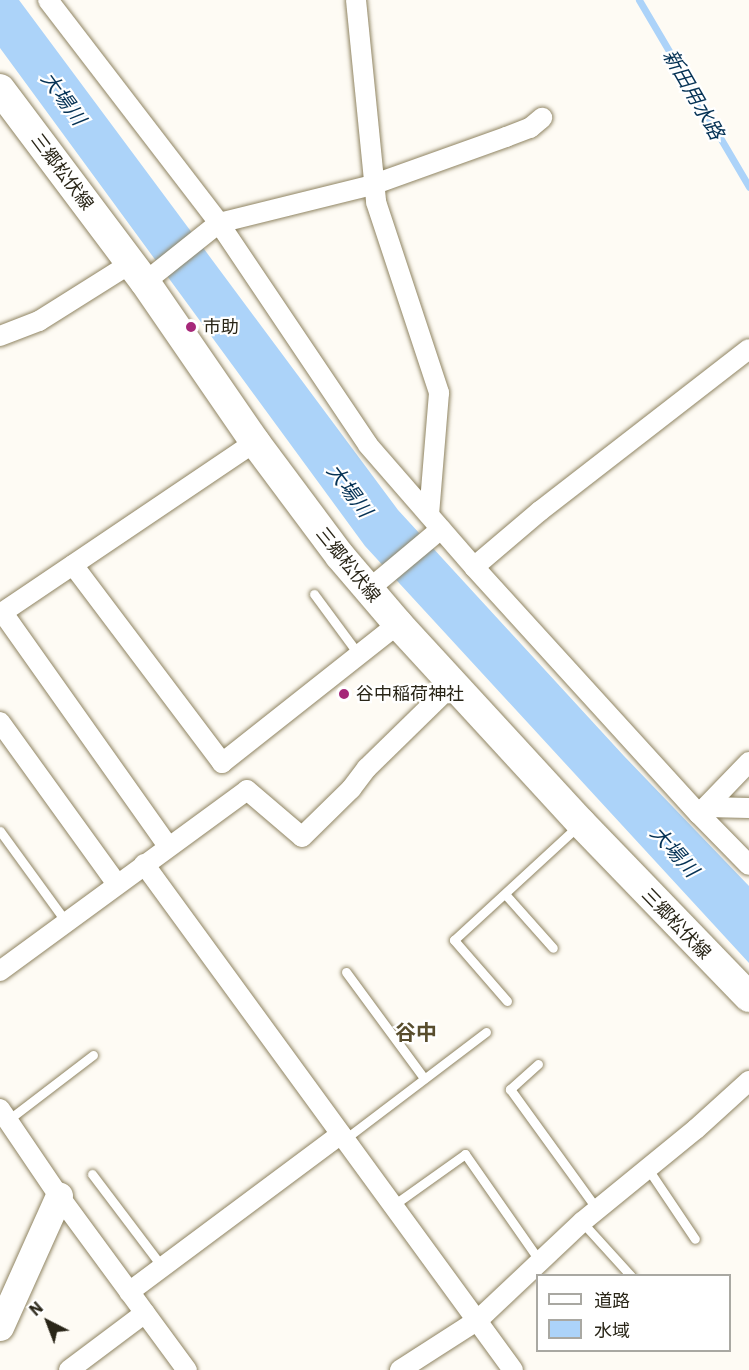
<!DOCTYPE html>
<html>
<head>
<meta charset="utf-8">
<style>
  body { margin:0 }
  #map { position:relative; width:749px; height:1370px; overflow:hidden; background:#fefbf4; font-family:"IBM Plex Sans","Noto Sans JP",sans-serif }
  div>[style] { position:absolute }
  .water>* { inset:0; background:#acd3f9 }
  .stream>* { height:7px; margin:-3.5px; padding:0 3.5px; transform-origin:3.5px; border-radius:3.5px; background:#acd3f9 }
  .roads { filter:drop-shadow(0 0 2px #8f8462) drop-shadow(0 0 2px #8f8462) }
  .lane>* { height:9px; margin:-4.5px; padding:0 4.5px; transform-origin:4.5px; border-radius:4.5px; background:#fff }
  .street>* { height:20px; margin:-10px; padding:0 10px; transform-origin:10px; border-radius:10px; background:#fff }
  .secondary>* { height:27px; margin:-13.5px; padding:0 13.5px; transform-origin:13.5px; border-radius:13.5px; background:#fff }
  .primary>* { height:30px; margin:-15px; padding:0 15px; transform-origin:15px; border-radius:15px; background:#fff }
  .dots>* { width:16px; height:16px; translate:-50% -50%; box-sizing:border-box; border:3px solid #fff; border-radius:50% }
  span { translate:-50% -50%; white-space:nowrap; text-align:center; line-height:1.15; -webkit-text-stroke:4.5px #fff; paint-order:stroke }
  .street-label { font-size:18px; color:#292517 }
  .poi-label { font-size:18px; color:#292517 }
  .left { translate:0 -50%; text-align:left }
  .water-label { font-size:20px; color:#053255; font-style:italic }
  .quarter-label { font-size:21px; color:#584d2d; font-weight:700 }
  .legend { position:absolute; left:536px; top:1274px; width:195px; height:78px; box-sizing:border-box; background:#fff; border:2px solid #a9a8a2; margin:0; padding:8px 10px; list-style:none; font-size:18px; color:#292517 }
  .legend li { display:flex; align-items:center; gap:12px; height:30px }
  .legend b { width:30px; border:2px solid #a9a8a2 }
  .north { position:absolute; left:18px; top:1292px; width:60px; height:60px; -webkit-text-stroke:4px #fff; paint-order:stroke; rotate:318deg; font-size:16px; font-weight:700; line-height:24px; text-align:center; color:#292517 }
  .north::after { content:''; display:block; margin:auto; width:21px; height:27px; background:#292517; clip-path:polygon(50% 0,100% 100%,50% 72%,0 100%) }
</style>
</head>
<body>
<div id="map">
  <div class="water">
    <i style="clip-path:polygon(0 0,19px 0,398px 510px,624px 756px,749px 886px,749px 963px,365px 546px,0 48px)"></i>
  </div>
  <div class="stream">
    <i style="left:639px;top:0;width:217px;rotate:59.5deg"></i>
  </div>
  <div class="roads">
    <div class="lane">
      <i style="left:314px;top:594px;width:76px;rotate:53.6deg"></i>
      <i style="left:0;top:831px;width:112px;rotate:54deg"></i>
      <i style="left:505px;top:894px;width:72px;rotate:48.4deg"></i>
      <i style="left:346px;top:972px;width:132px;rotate:53.7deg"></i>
      <i style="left:507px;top:1001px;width:81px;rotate:-131deg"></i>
      <i style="left:454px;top:940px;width:170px;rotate:-42.6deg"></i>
      <i style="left:538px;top:1064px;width:38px;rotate:138deg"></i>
      <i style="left:510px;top:1089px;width:148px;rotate:54.1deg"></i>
      <i style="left:8px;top:1120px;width:107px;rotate:-37.4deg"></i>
      <i style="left:345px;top:1139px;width:177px;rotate:-37.2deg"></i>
      <i style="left:648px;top:1169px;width:84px;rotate:56.1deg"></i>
      <i style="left:92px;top:1174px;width:118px;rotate:52.9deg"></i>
      <i style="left:395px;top:1204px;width:86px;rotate:-35.5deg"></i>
      <i style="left:465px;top:1154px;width:129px;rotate:55.1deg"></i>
      <i style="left:582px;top:1222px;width:73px;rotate:47.8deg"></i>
    </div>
    <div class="street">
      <i style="left:48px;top:0;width:281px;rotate:52.5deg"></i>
      <i style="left:219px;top:223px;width:267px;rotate:56.1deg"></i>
      <i style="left:368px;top:445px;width:162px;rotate:49deg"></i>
      <i style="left:474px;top:567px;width:334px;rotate:47.7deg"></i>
      <i style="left:699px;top:814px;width:71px;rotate:45.6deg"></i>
      <i style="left:356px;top:0;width:203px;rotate:84.3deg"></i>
      <i style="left:376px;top:202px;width:201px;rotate:71.7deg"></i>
      <i style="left:439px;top:393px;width:122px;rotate:94.7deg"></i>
      <i style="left:145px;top:282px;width:95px;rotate:-38.6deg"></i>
      <i style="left:219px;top:223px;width:158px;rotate:-13.9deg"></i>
      <i style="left:372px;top:185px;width:142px;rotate:-19.7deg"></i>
      <i style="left:506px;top:137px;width:26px;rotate:-21deg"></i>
      <i style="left:530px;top:128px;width:16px;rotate:-40deg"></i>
      <i style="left:0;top:336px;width:42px;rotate:-21deg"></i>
      <i style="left:39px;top:321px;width:109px;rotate:-32.2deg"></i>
      <i style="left:73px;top:565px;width:248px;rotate:53deg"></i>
      <i style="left:222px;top:763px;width:224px;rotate:-38.3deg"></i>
      <i style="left:474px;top:567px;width:87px;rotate:-40.3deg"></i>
      <i style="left:540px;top:511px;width:264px;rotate:-37.8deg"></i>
      <i style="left:368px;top:590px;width:95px;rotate:-39.9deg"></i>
      <i style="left:3px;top:613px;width:286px;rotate:54.7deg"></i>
      <i style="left:0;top:614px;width:308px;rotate:-34deg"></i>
      <i style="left:0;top:722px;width:200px;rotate:54.2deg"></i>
      <i style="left:706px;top:807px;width:43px;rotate:1.3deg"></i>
      <i style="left:699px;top:814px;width:72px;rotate:-46.1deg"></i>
      <i style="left:144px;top:864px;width:626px;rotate:53.9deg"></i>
      <i style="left:0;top:971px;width:306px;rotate:-36.2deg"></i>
      <i style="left:247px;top:790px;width:72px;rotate:40.5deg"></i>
      <i style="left:302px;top:837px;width:69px;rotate:-44.4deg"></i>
      <i style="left:351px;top:789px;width:26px;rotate:-53deg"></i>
      <i style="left:367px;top:768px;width:120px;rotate:-44.3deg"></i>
      <i style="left:0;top:1109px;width:105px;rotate:55.9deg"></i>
      <i style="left:59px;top:1196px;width:216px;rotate:53.7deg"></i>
      <i style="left:129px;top:1292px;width:264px;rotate:-36.7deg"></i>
      <i style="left:69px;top:1370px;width:95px;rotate:-36.9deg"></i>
      <i style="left:400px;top:1370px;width:93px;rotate:-32.7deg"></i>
      <i style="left:478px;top:1320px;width:143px;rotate:-43.3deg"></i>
      <i style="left:582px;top:1222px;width:147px;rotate:-39.2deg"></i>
      <i style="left:696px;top:1129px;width:72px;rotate:-42.2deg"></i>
    </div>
    <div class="secondary">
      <i style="left:0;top:1327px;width:144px;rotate:-65.8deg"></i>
    </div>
    <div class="primary">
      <i style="left:0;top:89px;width:241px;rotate:53.1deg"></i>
      <i style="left:145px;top:282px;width:194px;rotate:55.5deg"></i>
      <i style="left:255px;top:442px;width:142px;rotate:53.3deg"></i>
      <i style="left:340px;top:556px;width:89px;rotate:49.5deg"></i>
      <i style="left:398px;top:624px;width:270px;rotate:47.4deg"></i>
      <i style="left:581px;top:823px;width:242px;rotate:46deg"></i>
    </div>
  </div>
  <div class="dots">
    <i style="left:191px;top:327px;background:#a62879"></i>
    <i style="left:344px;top:694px;background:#a62879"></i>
  </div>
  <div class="street-label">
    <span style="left:62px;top:172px;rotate:53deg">三郷松伏線</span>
    <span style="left:348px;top:565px;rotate:51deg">三郷松伏線</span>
    <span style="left:676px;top:924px;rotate:46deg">三郷松伏線</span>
  </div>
  <div class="poi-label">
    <span class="left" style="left:203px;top:327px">市助</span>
    <span class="left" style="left:356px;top:694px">谷中稲荷神社</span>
  </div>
  <div class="water-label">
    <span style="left:694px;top:94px;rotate:60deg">新田用水路</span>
    <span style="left:64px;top:98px;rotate:54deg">大場川</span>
    <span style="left:350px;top:490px;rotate:53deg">大場川</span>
    <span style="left:675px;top:851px;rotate:48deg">大場川</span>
  </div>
  <div class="quarter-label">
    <span style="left:416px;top:1032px">谷中</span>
  </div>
  <ul class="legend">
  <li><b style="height:8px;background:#fff"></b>道路</li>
  <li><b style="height:16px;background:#acd3f9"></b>水域</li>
  </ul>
  <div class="north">N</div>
</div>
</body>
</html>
